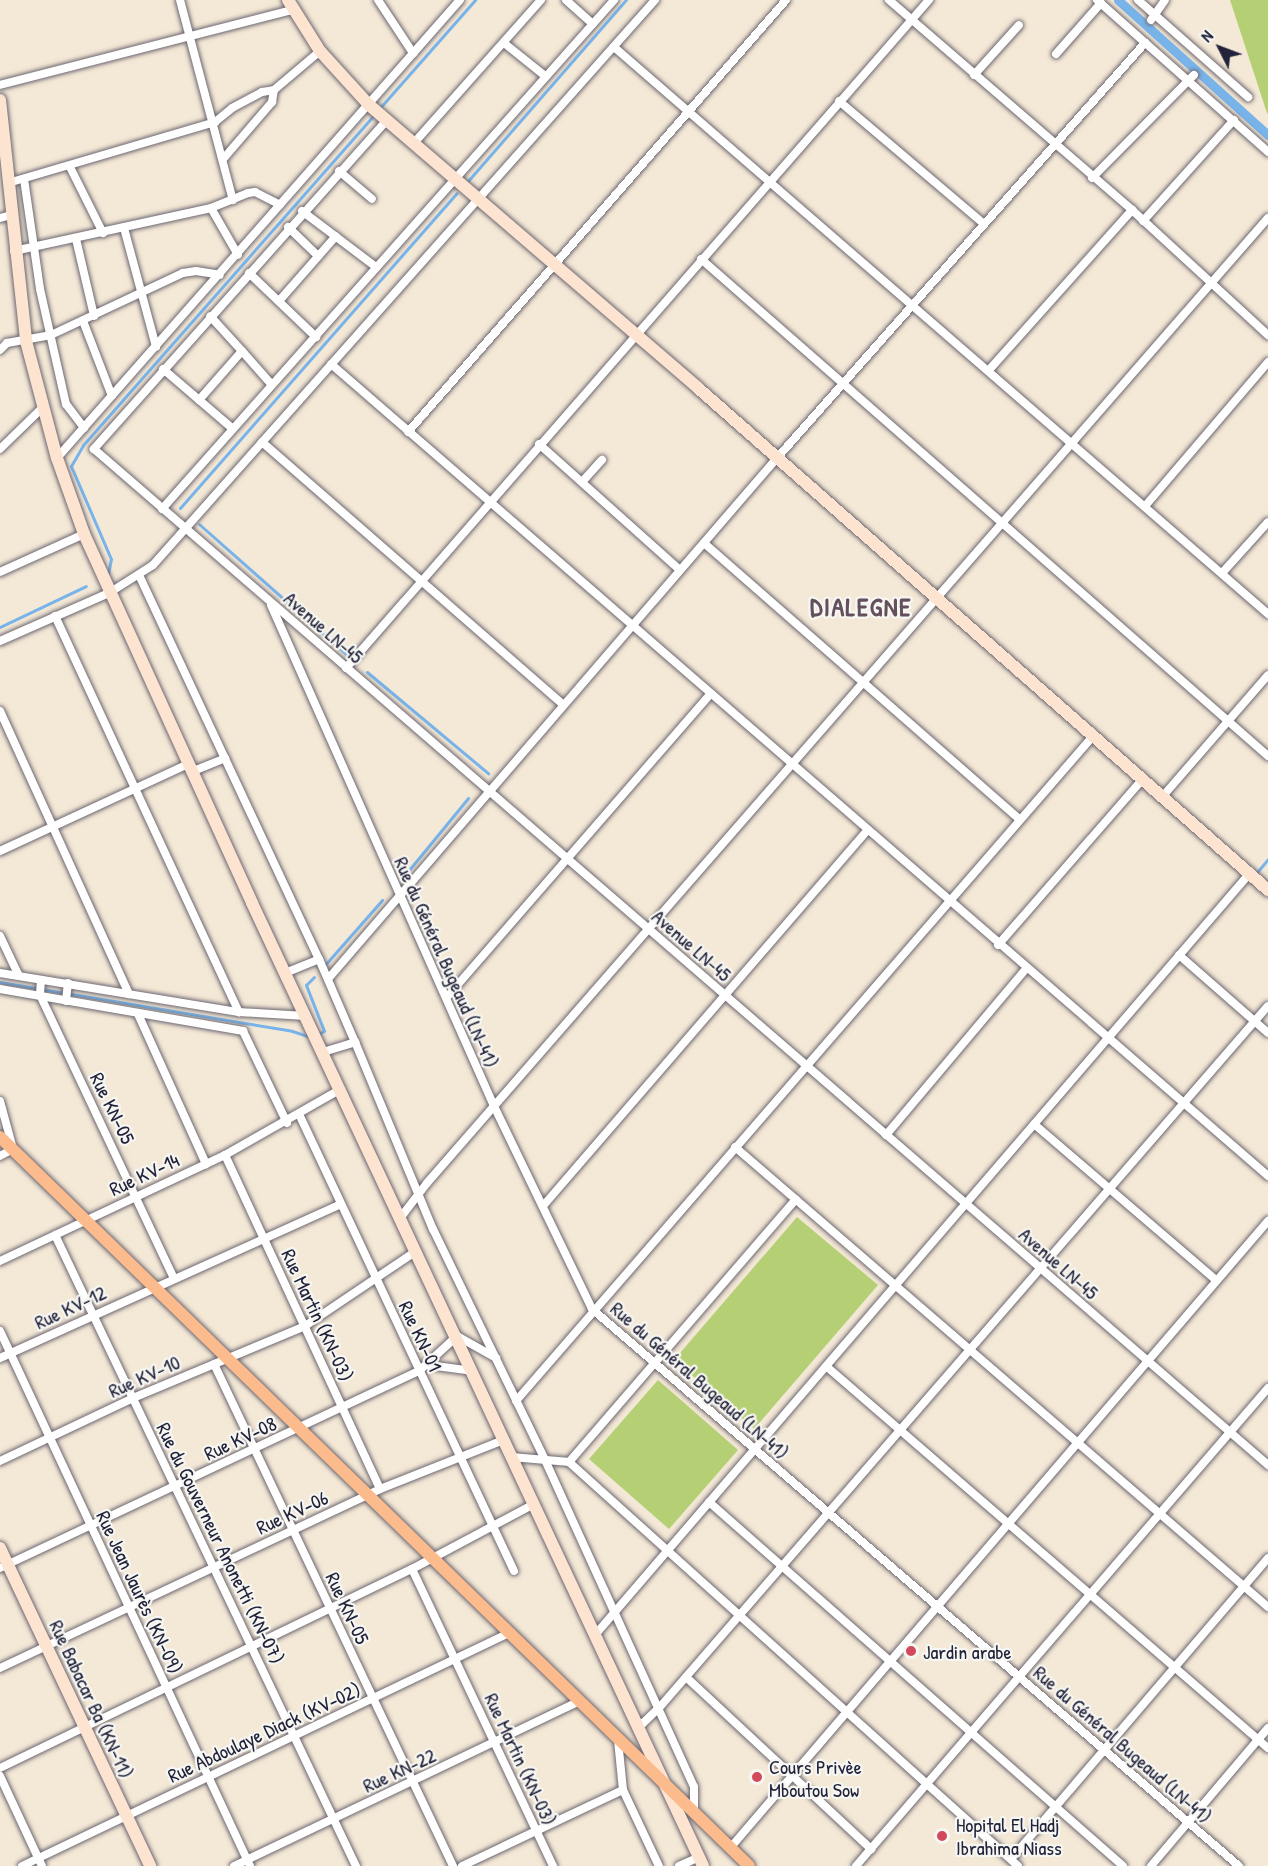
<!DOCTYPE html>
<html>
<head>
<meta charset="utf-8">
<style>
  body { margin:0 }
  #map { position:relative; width:1268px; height:1866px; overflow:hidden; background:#f4e8d6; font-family:"Patrick Hand",sans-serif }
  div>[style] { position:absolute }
  .green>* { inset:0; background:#b5cf75 }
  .stream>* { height:3px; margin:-1.5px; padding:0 1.5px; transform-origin:1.5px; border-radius:1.5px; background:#78b4ea }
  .canal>* { height:9px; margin:-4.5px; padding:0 4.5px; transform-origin:4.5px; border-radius:4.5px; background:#78b4ea }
  .roads { filter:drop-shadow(0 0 2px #6c6771) drop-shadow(0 0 2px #6c6771) }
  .street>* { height:8px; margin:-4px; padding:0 4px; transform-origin:4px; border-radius:4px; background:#fff }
  .secondary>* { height:12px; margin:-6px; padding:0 6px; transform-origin:6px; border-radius:6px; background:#fde4d1 }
  .primary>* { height:12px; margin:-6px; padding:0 6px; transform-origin:6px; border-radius:6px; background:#fbbb8d }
  .dots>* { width:16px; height:16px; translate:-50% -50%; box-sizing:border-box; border:3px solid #f6f6f2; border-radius:50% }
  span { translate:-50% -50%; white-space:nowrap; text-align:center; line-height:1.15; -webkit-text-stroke:4.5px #f6f6f2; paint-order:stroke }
  .street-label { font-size:20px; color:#22223b }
  .poi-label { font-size:20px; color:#22223b }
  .left { translate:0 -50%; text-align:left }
  .district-label { font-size:26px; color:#64505d; font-weight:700; letter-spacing:1.5px }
  .north { position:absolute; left:1190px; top:18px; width:60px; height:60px; -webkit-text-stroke:4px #f6f6f2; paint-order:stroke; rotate:312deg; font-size:16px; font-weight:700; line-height:24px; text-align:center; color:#22223b }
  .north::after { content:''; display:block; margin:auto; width:21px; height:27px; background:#22223b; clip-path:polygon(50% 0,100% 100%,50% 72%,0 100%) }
</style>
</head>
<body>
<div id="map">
  <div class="green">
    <i style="clip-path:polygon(1230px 0,1268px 0,1268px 114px,1267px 113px)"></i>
    <i style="clip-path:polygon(797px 1217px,878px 1285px,754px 1429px,674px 1360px)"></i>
    <i style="clip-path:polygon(658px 1380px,738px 1450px,669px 1529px,589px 1459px)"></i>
  </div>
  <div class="stream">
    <i style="left:378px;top:110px;width:147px;rotate:-48.6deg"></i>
    <i style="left:467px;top:182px;width:242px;rotate:-48.9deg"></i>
    <i style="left:180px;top:508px;width:419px;rotate:-48.7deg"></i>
    <i style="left:199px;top:524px;width:198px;rotate:41.5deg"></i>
    <i style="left:108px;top:574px;width:15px;rotate:-79deg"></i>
    <i style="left:111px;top:559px;width:101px;rotate:-113.3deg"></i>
    <i style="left:71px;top:466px;width:24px;rotate:-60deg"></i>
    <i style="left:83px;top:445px;width:440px;rotate:-48.6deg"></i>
    <i style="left:0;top:627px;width:95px;rotate:-25.5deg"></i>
    <i style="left:367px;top:672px;width:158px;rotate:39.9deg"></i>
    <i style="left:1258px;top:871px;width:16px;rotate:-50deg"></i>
    <i style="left:404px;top:876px;width:101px;rotate:-50.6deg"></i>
    <i style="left:324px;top:966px;width:88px;rotate:-48.7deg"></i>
    <i style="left:314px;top:977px;width:11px;rotate:135deg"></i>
    <i style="left:306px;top:985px;width:49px;rotate:68.6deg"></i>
    <i style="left:324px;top:1031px;width:9px;rotate:153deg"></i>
    <i style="left:0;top:982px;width:296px;rotate:9.5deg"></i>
    <i style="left:292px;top:1031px;width:19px;rotate:18deg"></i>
  </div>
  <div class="canal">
    <i style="left:1118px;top:0;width:202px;rotate:42deg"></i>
  </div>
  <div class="roads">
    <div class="street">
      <i style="left:180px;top:0;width:207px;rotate:75.2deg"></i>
      <i style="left:378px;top:0;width:64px;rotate:56.6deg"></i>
      <i style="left:566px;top:0;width:36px;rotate:42deg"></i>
      <i style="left:889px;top:0;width:321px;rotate:40.8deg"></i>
      <i style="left:1132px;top:210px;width:185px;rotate:42.6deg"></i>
      <i style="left:1097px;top:0;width:229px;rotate:41.6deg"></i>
      <i style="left:1138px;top:0;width:147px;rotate:41.4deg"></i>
      <i style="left:1151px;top:20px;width:24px;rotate:-55deg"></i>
      <i style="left:504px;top:43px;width:53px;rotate:38.8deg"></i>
      <i style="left:614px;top:47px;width:866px;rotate:40.92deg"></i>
      <i style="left:1056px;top:54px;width:68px;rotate:-48.6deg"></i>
      <i style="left:974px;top:75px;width:67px;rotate:-48deg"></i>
      <i style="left:0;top:85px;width:302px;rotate:-14.4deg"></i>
      <i style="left:839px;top:101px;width:189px;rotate:40.3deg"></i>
      <i style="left:387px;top:120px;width:441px;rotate:131.7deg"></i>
      <i style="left:94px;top:449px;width:1553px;rotate:40.87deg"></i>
      <i style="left:414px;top:143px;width:191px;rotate:-48.4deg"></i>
      <i style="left:224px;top:158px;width:74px;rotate:-49.4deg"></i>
      <i style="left:272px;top:102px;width:12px;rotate:-81deg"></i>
      <i style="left:70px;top:167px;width:74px;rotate:63.4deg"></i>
      <i style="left:339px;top:171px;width:43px;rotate:40.3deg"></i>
      <i style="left:1092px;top:178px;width:145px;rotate:-45.3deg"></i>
      <i style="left:24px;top:179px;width:111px;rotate:81.7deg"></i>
      <i style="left:40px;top:289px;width:118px;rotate:77.3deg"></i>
      <i style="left:66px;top:404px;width:30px;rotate:53deg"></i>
      <i style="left:8px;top:183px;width:216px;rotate:-16.4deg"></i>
      <i style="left:215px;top:122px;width:22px;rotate:-39deg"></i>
      <i style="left:232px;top:108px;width:34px;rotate:-28deg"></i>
      <i style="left:262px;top:92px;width:12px;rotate:-9deg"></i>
      <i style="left:274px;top:90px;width:60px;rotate:-40.3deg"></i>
      <i style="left:211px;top:208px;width:54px;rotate:60.1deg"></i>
      <i style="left:302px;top:211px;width:93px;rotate:37.1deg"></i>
      <i style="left:0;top:218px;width:11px;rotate:-15deg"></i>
      <i style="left:1143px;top:221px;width:136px;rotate:-48deg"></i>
      <i style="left:288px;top:227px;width:42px;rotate:44deg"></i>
      <i style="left:124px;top:228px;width:123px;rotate:74.9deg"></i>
      <i style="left:76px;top:239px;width:79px;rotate:76.8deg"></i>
      <i style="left:14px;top:251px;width:202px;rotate:-12.3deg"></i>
      <i style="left:211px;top:208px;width:40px;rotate:-22deg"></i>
      <i style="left:248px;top:193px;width:7px;rotate:-8deg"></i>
      <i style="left:255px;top:192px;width:28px;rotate:27deg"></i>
      <i style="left:701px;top:259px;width:754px;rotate:41.24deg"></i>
      <i style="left:249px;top:273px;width:93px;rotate:43.7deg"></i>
      <i style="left:279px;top:301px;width:86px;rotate:-48.8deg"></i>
      <i style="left:83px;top:321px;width:80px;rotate:68.9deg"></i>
      <i style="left:0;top:350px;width:10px;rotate:-45deg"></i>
      <i style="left:7px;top:343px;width:45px;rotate:-10.3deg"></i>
      <i style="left:51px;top:335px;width:146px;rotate:-25.2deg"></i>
      <i style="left:183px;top:273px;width:13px;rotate:-9deg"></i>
      <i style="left:196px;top:271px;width:24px;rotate:9deg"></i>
      <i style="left:242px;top:351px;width:45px;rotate:48.6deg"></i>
      <i style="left:331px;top:364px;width:1240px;rotate:40.91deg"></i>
      <i style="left:163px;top:369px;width:92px;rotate:40.6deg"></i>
      <i style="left:989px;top:370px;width:215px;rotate:-48.2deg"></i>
      <i style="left:199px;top:400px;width:65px;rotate:-48.7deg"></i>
      <i style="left:242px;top:351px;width:47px;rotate:-132.4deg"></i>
      <i style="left:408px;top:432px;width:574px;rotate:-48.81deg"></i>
      <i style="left:262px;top:442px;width:400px;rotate:41.1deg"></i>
      <i style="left:539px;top:444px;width:189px;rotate:41.8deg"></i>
      <i style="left:0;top:449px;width:59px;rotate:-44.3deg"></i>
      <i style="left:57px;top:458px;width:610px;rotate:-48.66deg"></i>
      <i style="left:582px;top:482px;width:30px;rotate:-48deg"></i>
      <i style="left:1146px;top:505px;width:188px;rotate:-49.5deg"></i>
      <i style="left:162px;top:509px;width:681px;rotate:-48.39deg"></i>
      <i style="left:704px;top:543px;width:420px;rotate:41.2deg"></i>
      <i style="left:0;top:572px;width:92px;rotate:-24.3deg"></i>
      <i style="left:1223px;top:572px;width:67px;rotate:-48deg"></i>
      <i style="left:139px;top:575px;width:424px;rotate:64.9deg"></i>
      <i style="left:271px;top:605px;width:548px;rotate:66.01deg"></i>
      <i style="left:494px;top:1106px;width:225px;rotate:64.2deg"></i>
      <i style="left:592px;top:1309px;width:854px;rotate:40.73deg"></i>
      <i style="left:55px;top:616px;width:437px;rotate:65.1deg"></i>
      <i style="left:0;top:641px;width:119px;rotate:-23.8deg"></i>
      <i style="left:109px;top:593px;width:52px;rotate:-32.5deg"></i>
      <i style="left:153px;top:565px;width:756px;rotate:-48.38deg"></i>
      <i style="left:346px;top:668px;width:887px;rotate:-48.89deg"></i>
      <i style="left:0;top:711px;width:311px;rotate:65.5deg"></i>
      <i style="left:191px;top:772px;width:37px;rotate:-22deg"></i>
      <i style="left:1163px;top:796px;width:160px;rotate:-49deg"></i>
      <i style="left:0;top:851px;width:207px;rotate:-24.8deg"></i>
      <i style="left:0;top:936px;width:44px;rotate:64.6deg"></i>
      <i style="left:998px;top:945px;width:220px;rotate:-48.9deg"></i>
      <i style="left:1179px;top:955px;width:118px;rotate:41.2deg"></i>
      <i style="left:0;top:973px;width:242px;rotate:9.3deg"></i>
      <i style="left:239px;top:1012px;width:67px;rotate:3.4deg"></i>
      <i style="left:285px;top:973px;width:37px;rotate:-22deg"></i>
      <i style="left:319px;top:959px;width:90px;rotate:66.6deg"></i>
      <i style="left:328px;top:979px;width:688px;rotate:-49.25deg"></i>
      <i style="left:777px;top:458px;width:555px;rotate:-48.44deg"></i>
      <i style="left:41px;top:980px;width:15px;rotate:94deg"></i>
      <i style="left:40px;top:995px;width:313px;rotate:64.7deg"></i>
      <i style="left:0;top:989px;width:247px;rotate:9.8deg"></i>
      <i style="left:243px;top:1031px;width:102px;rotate:64.4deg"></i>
      <i style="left:447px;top:997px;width:401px;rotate:-49deg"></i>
      <i style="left:66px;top:1001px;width:18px;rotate:-84deg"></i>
      <i style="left:138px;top:1014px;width:165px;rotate:65.6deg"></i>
      <i style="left:323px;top:1052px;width:34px;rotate:-17deg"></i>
      <i style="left:355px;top:1042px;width:203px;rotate:67.4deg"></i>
      <i style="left:433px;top:1229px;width:257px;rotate:64.1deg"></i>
      <i style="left:545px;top:1460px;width:359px;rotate:65.5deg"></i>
      <i style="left:694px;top:1787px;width:25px;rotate:90deg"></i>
      <i style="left:0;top:1101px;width:50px;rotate:74.8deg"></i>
      <i style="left:13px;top:1149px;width:15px;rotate:152deg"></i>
      <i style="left:299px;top:1114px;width:505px;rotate:64.8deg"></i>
      <i style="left:1034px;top:1124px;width:240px;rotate:40.6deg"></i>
      <i style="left:886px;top:1135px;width:217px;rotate:-49.9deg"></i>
      <i style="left:735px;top:1147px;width:704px;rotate:40.8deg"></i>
      <i style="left:225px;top:1155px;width:368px;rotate:65.1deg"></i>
      <i style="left:543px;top:1206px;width:496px;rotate:-49.2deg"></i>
      <i style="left:401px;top:1217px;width:43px;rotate:-52.6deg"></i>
      <i style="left:427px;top:1183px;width:1280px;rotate:-48.93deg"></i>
      <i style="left:55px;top:1235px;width:699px;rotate:64.5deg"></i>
      <i style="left:0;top:1261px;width:249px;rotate:-25.2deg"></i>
      <i style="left:225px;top:1155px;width:133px;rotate:-29.6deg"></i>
      <i style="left:0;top:1331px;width:591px;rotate:64.95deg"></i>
      <i style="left:0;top:1358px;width:374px;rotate:-24.3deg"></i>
      <i style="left:214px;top:1364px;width:556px;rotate:64.54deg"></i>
      <i style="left:428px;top:1365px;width:45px;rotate:7.6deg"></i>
      <i style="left:826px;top:1366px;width:584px;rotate:40.84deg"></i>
      <i style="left:516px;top:1401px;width:880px;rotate:-49.05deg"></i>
      <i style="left:512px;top:1457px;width:57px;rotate:5deg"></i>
      <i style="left:569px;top:1462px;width:347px;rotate:-49.2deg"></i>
      <i style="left:0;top:1461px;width:147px;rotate:-25.3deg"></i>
      <i style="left:133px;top:1398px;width:186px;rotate:-22.7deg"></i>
      <i style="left:305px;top:1326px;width:134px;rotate:-34deg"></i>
      <i style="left:569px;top:1462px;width:604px;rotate:41.98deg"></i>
      <i style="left:709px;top:1502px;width:551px;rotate:41.32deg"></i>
      <i style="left:0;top:1568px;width:463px;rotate:-25.2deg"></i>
      <i style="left:419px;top:1371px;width:52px;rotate:-42.6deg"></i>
      <i style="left:457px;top:1336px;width:45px;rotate:29.4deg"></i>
      <i style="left:412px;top:1569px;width:329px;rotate:64.6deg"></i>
      <i style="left:595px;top:1635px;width:1005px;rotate:-49.32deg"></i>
      <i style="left:0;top:1668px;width:420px;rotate:-25.2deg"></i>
      <i style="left:380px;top:1489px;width:133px;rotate:-21.6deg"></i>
      <i style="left:686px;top:1677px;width:253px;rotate:42.9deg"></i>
      <i style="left:638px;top:1728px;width:29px;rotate:-44deg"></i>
      <i style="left:659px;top:1708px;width:929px;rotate:-49.06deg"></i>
      <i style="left:618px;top:1740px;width:50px;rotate:84.3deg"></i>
      <i style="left:623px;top:1790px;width:84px;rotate:64.7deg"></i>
      <i style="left:0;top:1768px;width:458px;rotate:-25.8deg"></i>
      <i style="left:412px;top:1569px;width:138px;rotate:-28deg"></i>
      <i style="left:0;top:1776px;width:99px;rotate:65deg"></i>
      <i style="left:731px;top:1847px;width:825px;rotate:-49.38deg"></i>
      <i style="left:1011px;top:1859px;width:396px;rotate:-49.5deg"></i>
      <i style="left:22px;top:1866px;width:540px;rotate:-25.57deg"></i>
      <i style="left:234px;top:1866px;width:381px;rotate:-25.5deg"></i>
      <i style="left:462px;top:1866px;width:178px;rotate:-25.3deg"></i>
      <i style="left:679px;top:1866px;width:22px;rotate:-24deg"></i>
      <i style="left:856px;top:1866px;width:631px;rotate:-49.24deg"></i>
      <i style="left:1151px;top:1866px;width:181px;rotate:-49.7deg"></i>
    </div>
    <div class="secondary">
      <i style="left:288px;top:0;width:60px;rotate:57.9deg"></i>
      <i style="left:320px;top:51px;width:72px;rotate:47.8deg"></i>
      <i style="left:368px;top:104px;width:435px;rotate:40.7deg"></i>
      <i style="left:698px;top:388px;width:760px;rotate:41.37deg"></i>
      <i style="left:0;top:100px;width:242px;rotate:83.8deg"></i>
      <i style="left:26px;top:341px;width:121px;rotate:75.2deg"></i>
      <i style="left:57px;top:458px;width:81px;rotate:70.4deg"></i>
      <i style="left:84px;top:534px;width:405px;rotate:65.5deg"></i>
      <i style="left:252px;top:903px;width:1063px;rotate:64.9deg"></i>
      <i style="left:0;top:1548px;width:352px;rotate:64.7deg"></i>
    </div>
    <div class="primary">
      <i style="left:0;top:1137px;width:1045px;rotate:44.22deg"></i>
    </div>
  </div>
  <div class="dots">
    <i style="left:911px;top:1651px;background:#d1495b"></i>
    <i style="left:757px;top:1777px;background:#d1495b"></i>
    <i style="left:942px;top:1836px;background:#d1495b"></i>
  </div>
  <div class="street-label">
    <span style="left:324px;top:627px;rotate:41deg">Avenue LN-45</span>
    <span style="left:692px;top:945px;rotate:41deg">Avenue LN-45</span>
    <span style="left:447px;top:962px;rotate:66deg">Rue du Général Bugeaud (LN-41)</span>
    <span style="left:113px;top:1108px;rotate:64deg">Rue KN-05</span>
    <span style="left:144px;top:1174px;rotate:-25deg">Rue KV-14</span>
    <span style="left:1059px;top:1263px;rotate:41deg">Avenue LN-45</span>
    <span style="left:70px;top:1307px;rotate:-25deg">Rue KV-12</span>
    <span style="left:318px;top:1315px;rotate:65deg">Rue Martin (KN-03)</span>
    <span style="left:421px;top:1336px;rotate:65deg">Rue KN-01</span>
    <span style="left:144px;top:1376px;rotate:-24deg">Rue KV-10</span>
    <span style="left:700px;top:1380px;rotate:41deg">Rue du Général Bugeaud (LN-41)</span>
    <span style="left:240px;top:1438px;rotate:-25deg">Rue KV-08</span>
    <span style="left:292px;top:1512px;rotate:-25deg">Rue KV-06</span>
    <span style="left:221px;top:1543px;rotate:64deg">Rue du Gouverneur Anonetti (KN-07)</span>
    <span style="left:140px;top:1592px;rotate:65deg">Rue Jean Jaurès (KN-09)</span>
    <span style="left:348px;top:1608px;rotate:65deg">Rue KN-05</span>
    <span style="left:92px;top:1699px;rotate:65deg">Rue Babacar Ba (KN-11)</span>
    <span style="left:264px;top:1732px;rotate:-25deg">Rue Abdoulaye Diack (KV-02)</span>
    <span style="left:1123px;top:1744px;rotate:41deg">Rue du Général Bugeaud (LN-41)</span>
    <span style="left:521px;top:1759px;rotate:65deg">Rue Martin (KN-03)</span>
    <span style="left:399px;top:1770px;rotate:-25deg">Rue KN-22</span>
  </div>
  <div class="poi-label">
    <span class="left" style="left:923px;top:1651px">Jardin arabe</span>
    <span class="left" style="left:769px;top:1778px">Cours Privèe<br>Mboutou Sow</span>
    <span class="left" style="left:956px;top:1836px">Hopital El Hadj<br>Ibrahima Niass</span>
  </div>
  <div class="district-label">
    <span style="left:861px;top:607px">DIALEGNE</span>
  </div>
  <div class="north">N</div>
</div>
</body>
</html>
